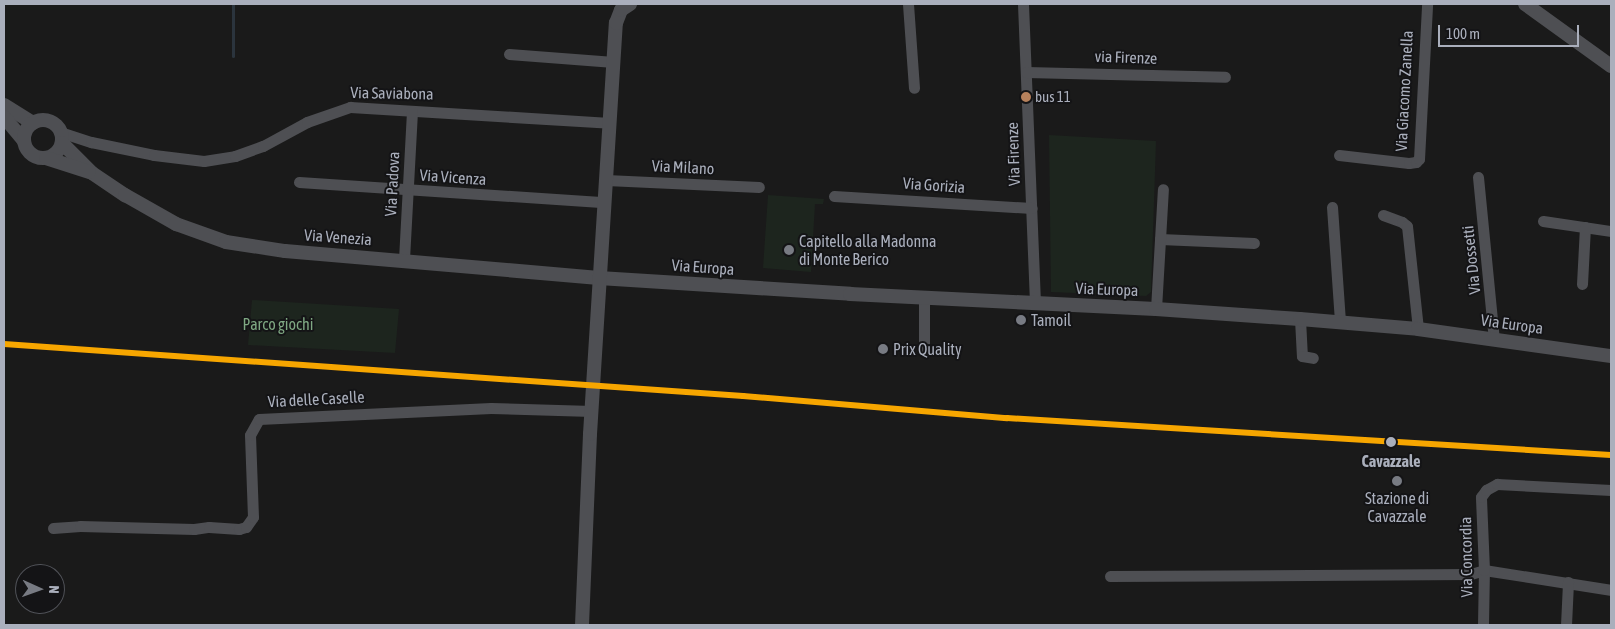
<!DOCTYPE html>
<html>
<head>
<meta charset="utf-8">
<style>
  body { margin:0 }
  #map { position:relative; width:1615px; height:629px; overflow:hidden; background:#1a1a1a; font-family:"Asap Condensed",sans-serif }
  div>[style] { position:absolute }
  .green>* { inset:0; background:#1d251e }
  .stream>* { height:3px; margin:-1.5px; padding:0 1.5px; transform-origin:1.5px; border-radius:1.5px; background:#2b343d }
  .minor>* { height:11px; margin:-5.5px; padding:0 5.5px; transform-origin:5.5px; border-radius:5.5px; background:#4e4f53 }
  .tertiary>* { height:14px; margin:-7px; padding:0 7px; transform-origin:7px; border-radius:7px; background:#4e4f53 }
  .tertiary>.ring { margin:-7px; padding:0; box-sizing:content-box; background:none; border:14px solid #4e4f53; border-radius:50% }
  .rail-1>* { height:6px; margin:-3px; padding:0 3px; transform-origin:3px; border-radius:3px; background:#f7a600 }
  .dots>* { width:14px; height:14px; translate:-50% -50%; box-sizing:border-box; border:2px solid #141416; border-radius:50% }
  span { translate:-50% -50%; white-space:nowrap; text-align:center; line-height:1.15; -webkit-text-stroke:4px #141416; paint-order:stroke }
  .bus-label { font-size:15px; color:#aaafbc }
  .left { translate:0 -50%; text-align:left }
  .street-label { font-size:16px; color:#aaafbc }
  .poi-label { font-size:16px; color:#aaafbc }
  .park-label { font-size:16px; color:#7fa883 }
  .stop-label { font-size:16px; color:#aaafbc; font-weight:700 }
  .frame { position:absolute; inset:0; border:5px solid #aaafbc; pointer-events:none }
  .north { position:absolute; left:15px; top:564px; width:50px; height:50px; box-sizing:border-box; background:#141416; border:1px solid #505258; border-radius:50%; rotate:92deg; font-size:14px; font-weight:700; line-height:20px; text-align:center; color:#aaafbc }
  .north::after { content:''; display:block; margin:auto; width:18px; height:22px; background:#787b83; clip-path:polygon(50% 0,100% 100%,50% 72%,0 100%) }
  .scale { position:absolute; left:1438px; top:25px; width:141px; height:22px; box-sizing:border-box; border:2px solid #aaafbc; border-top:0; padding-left:6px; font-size:15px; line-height:18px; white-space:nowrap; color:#aaafbc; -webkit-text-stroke:4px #141416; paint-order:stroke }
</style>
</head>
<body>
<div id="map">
  <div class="green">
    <i style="clip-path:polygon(1049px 135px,1156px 141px,1151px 292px,1146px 296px,1051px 292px)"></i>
    <i style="clip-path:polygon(768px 195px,824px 199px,823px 204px,815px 204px,811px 272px,763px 268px)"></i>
    <i style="clip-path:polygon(252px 300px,399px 309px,395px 353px,248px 345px)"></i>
  </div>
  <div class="stream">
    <i style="left:233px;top:4px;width:52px;rotate:90deg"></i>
  </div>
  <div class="minor">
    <i style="left:908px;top:4px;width:84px;rotate:85.9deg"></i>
    <i style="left:1023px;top:4px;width:299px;rotate:87.7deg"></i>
    <i style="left:509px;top:54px;width:105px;rotate:4.4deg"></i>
    <i style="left:1026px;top:72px;width:199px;rotate:1.4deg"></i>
    <i style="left:60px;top:132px;width:33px;rotate:18deg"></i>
    <i style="left:91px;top:142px;width:64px;rotate:11.7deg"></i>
    <i style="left:154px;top:155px;width:50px;rotate:6.8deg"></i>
    <i style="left:204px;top:161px;width:31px;rotate:-9deg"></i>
    <i style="left:235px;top:156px;width:30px;rotate:-20deg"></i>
    <i style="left:263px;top:146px;width:50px;rotate:-28.6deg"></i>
    <i style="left:307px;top:122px;width:46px;rotate:-19.2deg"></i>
    <i style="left:350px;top:107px;width:260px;rotate:3.5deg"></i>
    <i style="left:1339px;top:155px;width:70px;rotate:6.5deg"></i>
    <i style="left:1409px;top:163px;width:7px;rotate:-8deg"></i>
    <i style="left:1416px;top:162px;width:4px;rotate:-45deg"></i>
    <i style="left:1419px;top:159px;width:155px;rotate:-87deg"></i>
    <i style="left:1478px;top:177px;width:163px;rotate:84.4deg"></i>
    <i style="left:606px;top:180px;width:153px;rotate:2.6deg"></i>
    <i style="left:299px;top:182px;width:306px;rotate:3.8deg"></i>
    <i style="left:834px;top:196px;width:198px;rotate:3.5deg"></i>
    <i style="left:1332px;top:207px;width:115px;rotate:86deg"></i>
    <i style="left:1383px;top:215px;width:20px;rotate:20deg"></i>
    <i style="left:1402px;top:222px;width:6px;rotate:39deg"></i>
    <i style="left:1407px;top:226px;width:104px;rotate:83.9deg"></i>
    <i style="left:1543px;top:221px;width:69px;rotate:8.4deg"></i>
    <i style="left:1160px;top:239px;width:94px;rotate:2.4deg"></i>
    <i style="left:404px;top:259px;width:148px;rotate:-86.9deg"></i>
    <i style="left:1582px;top:284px;width:57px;rotate:-87deg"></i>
    <i style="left:924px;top:298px;width:53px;rotate:90deg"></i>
    <i style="left:1156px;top:309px;width:120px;rotate:-86.7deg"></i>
    <i style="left:1300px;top:319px;width:37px;rotate:87deg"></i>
    <i style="left:1302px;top:356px;width:11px;rotate:10deg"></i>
    <i style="left:53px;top:528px;width:27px;rotate:-4deg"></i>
    <i style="left:80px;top:526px;width:114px;rotate:1.5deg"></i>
    <i style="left:194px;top:529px;width:15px;rotate:-8deg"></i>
    <i style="left:209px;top:527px;width:30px;rotate:4deg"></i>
    <i style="left:239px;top:529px;width:7px;rotate:-16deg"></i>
    <i style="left:246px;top:527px;width:12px;rotate:-55deg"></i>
    <i style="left:253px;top:517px;width:82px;rotate:-92.1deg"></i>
    <i style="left:250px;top:435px;width:18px;rotate:-61deg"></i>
    <i style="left:259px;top:419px;width:232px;rotate:-2.7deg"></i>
    <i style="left:491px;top:408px;width:101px;rotate:1.7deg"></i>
    <i style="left:1110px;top:576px;width:361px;rotate:-0.3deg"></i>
    <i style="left:1471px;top:574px;width:14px;rotate:-17deg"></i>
    <i style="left:1484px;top:570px;width:129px;rotate:8.9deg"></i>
    <i style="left:1483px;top:625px;width:55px;rotate:-89deg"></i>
    <i style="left:1484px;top:570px;width:73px;rotate:-92.4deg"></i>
    <i style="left:1481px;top:497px;width:9px;rotate:-54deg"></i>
    <i style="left:1486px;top:490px;width:13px;rotate:-29deg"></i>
    <i style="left:1497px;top:484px;width:114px;rotate:3deg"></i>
    <i style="left:1566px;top:625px;width:43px;rotate:-87.3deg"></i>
  </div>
  <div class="tertiary">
    <i style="left:1525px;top:4px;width:106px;rotate:35.8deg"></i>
    <i style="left:4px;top:105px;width:34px;rotate:32deg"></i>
    <i style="left:4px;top:117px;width:31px;rotate:50deg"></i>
    <i class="ring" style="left:24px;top:120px;width:24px;height:24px"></i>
    <i style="left:62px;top:143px;width:42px;rotate:45deg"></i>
    <i style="left:92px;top:173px;width:40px;rotate:34deg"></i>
    <i style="left:125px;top:195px;width:59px;rotate:29.6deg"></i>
    <i style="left:176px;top:224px;width:53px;rotate:19.8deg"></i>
    <i style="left:226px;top:242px;width:60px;rotate:8.7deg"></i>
    <i style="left:285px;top:251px;width:315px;rotate:4.9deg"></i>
    <i style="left:599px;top:278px;width:252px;rotate:3.6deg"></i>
    <i style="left:850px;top:294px;width:306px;rotate:2.8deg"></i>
    <i style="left:1156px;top:309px;width:144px;rotate:4deg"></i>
    <i style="left:1300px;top:319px;width:118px;rotate:4.8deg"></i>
    <i style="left:1418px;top:329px;width:195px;rotate:8deg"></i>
    <i style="left:46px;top:158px;width:45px;rotate:18deg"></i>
    <i style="left:582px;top:625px;width:191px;rotate:-87.6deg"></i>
    <i style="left:590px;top:434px;width:412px;rotate:-86.4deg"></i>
    <i style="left:616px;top:23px;width:14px;rotate:-69deg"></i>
    <i style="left:621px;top:10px;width:11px;rotate:-34deg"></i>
  </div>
  <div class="rail-1">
    <i style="left:4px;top:344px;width:741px;rotate:4.03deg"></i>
    <i style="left:743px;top:396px;width:265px;rotate:4.8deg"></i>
    <i style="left:1007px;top:418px;width:605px;rotate:3.51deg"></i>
  </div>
  <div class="dots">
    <i style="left:1026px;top:97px;background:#b6815c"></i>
    <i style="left:789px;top:250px;background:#787b83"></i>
    <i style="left:1021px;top:320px;background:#787b83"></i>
    <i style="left:883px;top:349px;background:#787b83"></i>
    <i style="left:1391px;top:442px;background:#aaafbc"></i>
    <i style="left:1397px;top:481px;background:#787b83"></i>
  </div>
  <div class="bus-label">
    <span class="left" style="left:1035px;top:97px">bus 11</span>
  </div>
  <div class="street-label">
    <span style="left:1126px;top:57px;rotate:2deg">via Firenze</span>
    <span style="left:1404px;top:91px;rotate:-87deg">Via Giacomo Zanella</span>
    <span style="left:392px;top:93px;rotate:1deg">Via Saviabona</span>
    <span style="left:1013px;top:154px;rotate:-92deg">Via Firenze</span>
    <span style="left:683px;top:167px;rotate:3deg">Via Milano</span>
    <span style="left:453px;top:177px;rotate:4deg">Via Vicenza</span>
    <span style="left:392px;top:184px;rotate:-87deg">Via Padova</span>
    <span style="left:934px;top:185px;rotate:4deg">Via Gorizia</span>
    <span style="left:338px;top:237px;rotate:4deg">Via Venezia</span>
    <span style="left:1471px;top:260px;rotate:-96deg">Via Dossetti</span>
    <span style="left:703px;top:267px;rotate:4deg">Via Europa</span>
    <span style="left:1107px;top:289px;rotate:2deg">Via Europa</span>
    <span style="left:1512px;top:324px;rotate:8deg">Via Europa</span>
    <span style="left:316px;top:399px;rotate:-3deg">Via delle Caselle</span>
    <span style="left:1466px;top:557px;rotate:-91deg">Via Concordia</span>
  </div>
  <div class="poi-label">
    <span class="left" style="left:799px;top:250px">Capitello alla Madonna<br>di Monte Berico</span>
    <span class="left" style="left:1031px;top:320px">Tamoil</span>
    <span class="left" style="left:893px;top:349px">Prix Quality</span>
    <span style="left:1397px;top:507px">Stazione di<br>Cavazzale</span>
  </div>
  <div class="park-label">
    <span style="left:278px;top:324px">Parco giochi</span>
  </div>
  <div class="stop-label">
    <span style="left:1391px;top:461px">Cavazzale</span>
  </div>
  <div class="frame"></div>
  <div class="north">N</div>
  <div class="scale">100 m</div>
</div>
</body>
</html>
